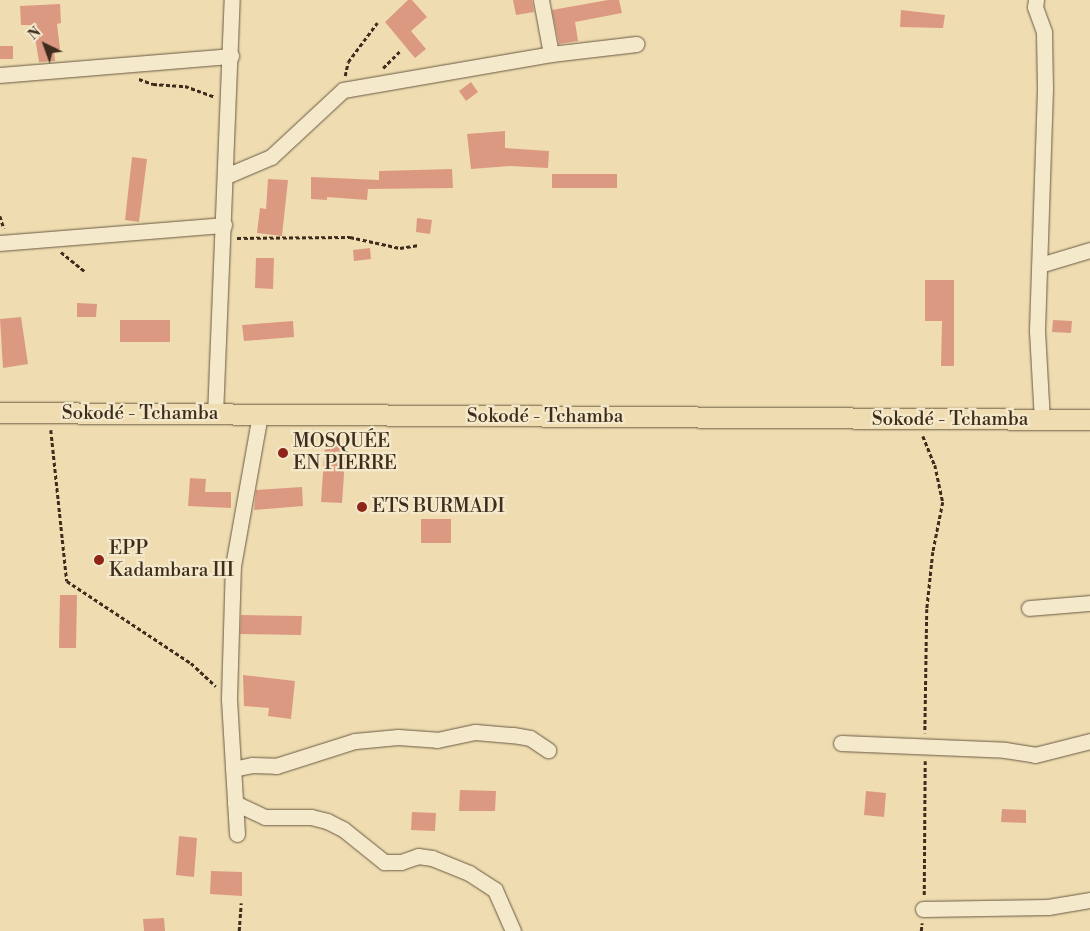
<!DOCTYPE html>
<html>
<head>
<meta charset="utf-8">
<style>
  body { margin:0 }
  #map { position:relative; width:1090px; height:931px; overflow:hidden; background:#efddb1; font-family:"Libre Bodoni",serif }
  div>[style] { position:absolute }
  .building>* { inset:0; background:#dc9982 }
  .path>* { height:2.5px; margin-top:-1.25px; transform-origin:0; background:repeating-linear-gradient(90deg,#3e2d1d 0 4px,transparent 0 6.5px) }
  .roads { filter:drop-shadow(0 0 1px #6a5942) drop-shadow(0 0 1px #6a5942) }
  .minor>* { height:15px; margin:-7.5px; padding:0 7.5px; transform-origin:7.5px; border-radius:7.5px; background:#f5e9cc }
  .major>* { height:20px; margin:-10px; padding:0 10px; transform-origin:10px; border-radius:10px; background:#efddb1 }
  .dots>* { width:14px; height:14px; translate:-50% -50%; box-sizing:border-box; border:2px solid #f5e9cc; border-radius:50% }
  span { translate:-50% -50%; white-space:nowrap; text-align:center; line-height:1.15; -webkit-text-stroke:4.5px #f5e9cc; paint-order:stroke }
  .street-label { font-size:19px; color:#3e2d1d }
  .poi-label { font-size:19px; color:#3e2d1d }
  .left { translate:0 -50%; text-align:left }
  .north { position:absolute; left:20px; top:20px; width:50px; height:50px; -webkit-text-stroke:4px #f5e9cc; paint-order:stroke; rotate:318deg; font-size:14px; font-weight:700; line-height:20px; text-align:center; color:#3e2d1d }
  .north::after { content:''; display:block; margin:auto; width:18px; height:22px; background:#3e2d1d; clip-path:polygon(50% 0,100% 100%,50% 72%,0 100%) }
</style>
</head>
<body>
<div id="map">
  <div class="building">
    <i style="clip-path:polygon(408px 0,412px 0,427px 17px,411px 31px,426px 49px,415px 58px,385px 22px)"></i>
    <i style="clip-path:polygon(513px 0,532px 0,534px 12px,516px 15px)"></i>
    <i style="clip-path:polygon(608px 0,619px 0,622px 13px,575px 22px,578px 41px,559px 44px,552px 10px)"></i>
    <i style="clip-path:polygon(60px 4px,61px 23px,57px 24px,60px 49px,54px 50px,55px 61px,39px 62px,33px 25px,21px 25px,20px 6px)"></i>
    <i style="clip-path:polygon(901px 10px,945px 15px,943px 28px,900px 27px)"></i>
    <i style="clip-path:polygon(0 46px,13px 46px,13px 59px,0 59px)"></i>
    <i style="clip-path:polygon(471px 82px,478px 92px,466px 101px,459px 91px)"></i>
    <i style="clip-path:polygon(505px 131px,505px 148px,549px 151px,548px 168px,510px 166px,471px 169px,467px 134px)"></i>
    <i style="clip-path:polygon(132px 157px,147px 159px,139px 222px,125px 220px)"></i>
    <i style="clip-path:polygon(452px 169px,453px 188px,368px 189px,367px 200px,327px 197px,327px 200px,311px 199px,311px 177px,379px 180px,379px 171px)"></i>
    <i style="clip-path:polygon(552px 174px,617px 174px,617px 188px,552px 188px)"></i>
    <i style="clip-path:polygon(268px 179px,288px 180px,282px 236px,257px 233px,260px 208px,266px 209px)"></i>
    <i style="clip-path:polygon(417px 218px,432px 220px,430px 234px,416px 232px)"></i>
    <i style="clip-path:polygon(370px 248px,371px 259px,354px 261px,353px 250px)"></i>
    <i style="clip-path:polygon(256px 258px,274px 258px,273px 289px,255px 288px)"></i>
    <i style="clip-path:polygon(925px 280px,954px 280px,954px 366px,941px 366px,942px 321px,925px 321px)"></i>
    <i style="clip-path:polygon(77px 303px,97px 304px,96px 317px,77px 317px)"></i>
    <i style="clip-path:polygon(21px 317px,28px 364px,3px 368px,0 319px)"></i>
    <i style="clip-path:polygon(120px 320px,170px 320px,170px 342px,120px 342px)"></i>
    <i style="clip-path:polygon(1053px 320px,1072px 321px,1071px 333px,1052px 332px)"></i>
    <i style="clip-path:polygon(293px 321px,294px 337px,244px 341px,242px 325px)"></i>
    <i style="clip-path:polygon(325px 444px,346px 446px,342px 503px,321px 502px)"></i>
    <i style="clip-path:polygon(190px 478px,206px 479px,205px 492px,231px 492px,231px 508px,188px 506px)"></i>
    <i style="clip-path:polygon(302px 487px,303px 506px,254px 510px,256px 490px)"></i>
    <i style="clip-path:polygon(421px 519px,451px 519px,451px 543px,421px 543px)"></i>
    <i style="clip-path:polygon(60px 595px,77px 595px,76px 648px,59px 648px)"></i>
    <i style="clip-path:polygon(241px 615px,302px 616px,301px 635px,240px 634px)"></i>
    <i style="clip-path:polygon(243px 675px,295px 681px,291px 719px,268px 716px,269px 708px,244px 706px)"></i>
    <i style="clip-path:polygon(460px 790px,496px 791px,495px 811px,459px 811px)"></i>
    <i style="clip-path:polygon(866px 791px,886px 793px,884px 817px,864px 815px)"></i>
    <i style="clip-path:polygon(1002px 809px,1026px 810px,1026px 823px,1001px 822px)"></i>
    <i style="clip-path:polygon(412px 812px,436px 813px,435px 831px,411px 830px)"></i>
    <i style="clip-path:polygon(179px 836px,197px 838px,194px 877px,176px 875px)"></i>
    <i style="clip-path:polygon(211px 871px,242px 872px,242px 896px,210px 894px)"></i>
    <i style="clip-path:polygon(164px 918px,165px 931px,144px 931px,143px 919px)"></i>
  </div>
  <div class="path">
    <i style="left:383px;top:68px;width:25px;rotate:-45deg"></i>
    <i style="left:345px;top:76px;width:14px;rotate:-78deg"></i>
    <i style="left:348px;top:62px;width:49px;rotate:-53.4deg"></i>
    <i style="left:139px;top:79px;width:15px;rotate:20deg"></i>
    <i style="left:153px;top:84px;width:32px;rotate:4deg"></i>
    <i style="left:185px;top:86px;width:32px;rotate:20deg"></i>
    <i style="left:0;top:216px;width:13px;rotate:72deg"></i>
    <i style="left:237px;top:238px;width:113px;rotate:-0.5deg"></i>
    <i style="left:350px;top:237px;width:51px;rotate:12.4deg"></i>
    <i style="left:400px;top:248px;width:19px;rotate:-9deg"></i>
    <i style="left:61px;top:252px;width:32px;rotate:39deg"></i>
    <i style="left:51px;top:430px;width:152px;rotate:84deg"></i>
    <i style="left:67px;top:581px;width:149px;rotate:33.5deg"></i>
    <i style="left:191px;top:663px;width:34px;rotate:43deg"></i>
    <i style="left:923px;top:436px;width:31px;rotate:68deg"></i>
    <i style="left:935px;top:465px;width:38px;rotate:78deg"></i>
    <i style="left:943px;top:502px;width:51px;rotate:101.3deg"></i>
    <i style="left:933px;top:552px;width:57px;rotate:96deg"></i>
    <i style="left:927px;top:609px;width:124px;rotate:90.9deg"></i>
    <i style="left:924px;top:895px;width:134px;rotate:-89.6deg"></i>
    <i style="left:239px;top:931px;width:28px;rotate:-86deg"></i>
    <i style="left:921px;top:931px;width:8px;rotate:-83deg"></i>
  </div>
  <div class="roads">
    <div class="minor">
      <i style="left:541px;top:0;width:55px;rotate:79.5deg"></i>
      <i style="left:1036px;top:0;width:7px;rotate:98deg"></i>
      <i style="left:1035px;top:7px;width:27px;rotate:70deg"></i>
      <i style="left:1044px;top:32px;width:57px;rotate:89deg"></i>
      <i style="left:1045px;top:89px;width:242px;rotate:91.9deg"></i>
      <i style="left:1037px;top:331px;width:89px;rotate:86.8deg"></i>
      <i style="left:0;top:75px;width:232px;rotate:-4.7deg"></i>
      <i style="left:226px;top:176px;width:49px;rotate:-22.9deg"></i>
      <i style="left:271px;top:157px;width:98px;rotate:-42.9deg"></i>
      <i style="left:343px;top:90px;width:211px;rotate:-9.8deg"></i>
      <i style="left:551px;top:54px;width:86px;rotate:-6.7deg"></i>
      <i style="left:0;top:243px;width:225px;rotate:-4.6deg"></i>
      <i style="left:1040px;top:265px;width:52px;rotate:-16.7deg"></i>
      <i style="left:215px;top:415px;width:415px;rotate:-87.7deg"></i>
      <i style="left:1029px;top:608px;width:61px;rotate:-4.7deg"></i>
      <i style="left:841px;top:743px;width:164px;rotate:2.4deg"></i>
      <i style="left:1005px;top:750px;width:30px;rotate:9deg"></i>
      <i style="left:1035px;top:755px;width:57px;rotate:-14.3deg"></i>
      <i style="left:233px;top:769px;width:19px;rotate:-12deg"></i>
      <i style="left:252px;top:765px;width:24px;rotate:2deg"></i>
      <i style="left:276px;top:766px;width:83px;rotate:-17.6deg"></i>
      <i style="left:355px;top:741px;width:43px;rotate:-5.3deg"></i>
      <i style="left:398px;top:737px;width:39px;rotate:4deg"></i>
      <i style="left:437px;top:740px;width:39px;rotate:-12deg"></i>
      <i style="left:475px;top:732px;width:38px;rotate:5deg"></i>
      <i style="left:513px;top:735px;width:17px;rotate:10deg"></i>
      <i style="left:530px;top:738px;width:22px;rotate:34deg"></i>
      <i style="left:235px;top:803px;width:33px;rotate:25deg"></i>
      <i style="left:265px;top:817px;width:46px"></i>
      <i style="left:311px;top:817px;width:16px;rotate:14deg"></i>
      <i style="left:327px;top:821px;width:18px;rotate:27deg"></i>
      <i style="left:343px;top:829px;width:53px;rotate:38.8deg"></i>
      <i style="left:384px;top:862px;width:17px"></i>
      <i style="left:401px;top:862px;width:18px;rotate:-19deg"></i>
      <i style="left:418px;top:856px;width:14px;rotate:8deg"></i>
      <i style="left:432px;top:858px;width:40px;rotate:22deg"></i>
      <i style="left:469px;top:873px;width:31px;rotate:33deg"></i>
      <i style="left:495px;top:890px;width:45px;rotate:66.3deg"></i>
      <i style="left:237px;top:834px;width:136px;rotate:-93.4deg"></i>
      <i style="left:229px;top:698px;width:132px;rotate:-88.3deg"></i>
      <i style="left:233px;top:566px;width:153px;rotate:-79.9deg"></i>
      <i style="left:923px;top:909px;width:125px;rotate:-0.9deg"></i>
      <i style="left:1048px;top:907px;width:43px;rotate:-9.5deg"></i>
    </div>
    <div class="major">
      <i style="left:0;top:413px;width:1090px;rotate:0.37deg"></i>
    </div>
  </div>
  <div class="dots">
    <i style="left:283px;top:453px;background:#8f2418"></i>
    <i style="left:362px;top:507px;background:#8f2418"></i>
    <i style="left:99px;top:560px;background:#8f2418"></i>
  </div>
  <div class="street-label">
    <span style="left:140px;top:414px">Sokodé - Tchamba</span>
    <span style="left:545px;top:417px">Sokodé - Tchamba</span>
    <span style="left:950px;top:420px">Sokodé - Tchamba</span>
  </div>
  <div class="poi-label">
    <span class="left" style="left:293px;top:453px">MOSQUÉE<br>EN PIERRE</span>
    <span class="left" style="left:372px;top:507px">ETS BURMADI</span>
    <span class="left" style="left:109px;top:560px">EPP<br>Kadambara III</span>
  </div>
  <div class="north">N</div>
</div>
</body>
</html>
